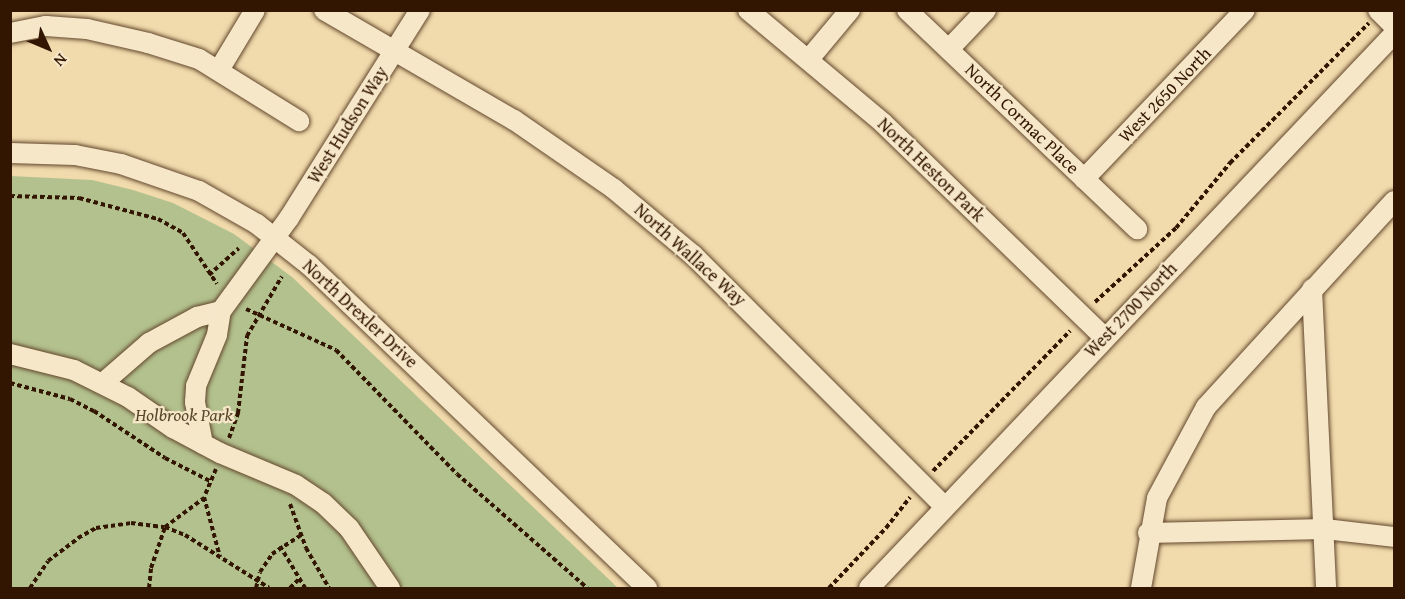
<!DOCTYPE html>
<html>
<head>
<meta charset="utf-8">
<style>
  body { margin:0 }
  #map { position:relative; width:1405px; height:599px; overflow:hidden; background:#f1daac; font-family:"Gentium Book Plus",serif }
  div>[style] { position:absolute }
  .green>* { inset:0; background:#b3c18e }
  .path>* { height:4px; margin-top:-2px; transform-origin:0; background:repeating-linear-gradient(90deg,#331601 0 4.5px,transparent 0 7.5px) }
  .roads { filter:drop-shadow(0 0 2px #62472c) drop-shadow(0 0 2px #62472c) }
  .minor>* { height:20px; margin:-10px; padding:0 10px; transform-origin:10px; border-radius:10px; background:#f6e7c9 }
  span { translate:-50% -50%; white-space:nowrap; text-align:center; line-height:1.15; -webkit-text-stroke:4.5px #f6e7c9; paint-order:stroke }
  .street-label { font-size:18px; color:#331601 }
  .park-label { font-size:18px; color:#59492b; font-style:italic }
  .frame { position:absolute; inset:0; border:12px solid #331601; pointer-events:none }
  .north { position:absolute; left:18px; top:18px; width:60px; height:60px; -webkit-text-stroke:4px #f6e7c9; paint-order:stroke; rotate:134deg; font-size:16px; font-weight:700; line-height:24px; text-align:center; color:#331601 }
  .north::after { content:''; display:block; margin:auto; width:21px; height:27px; background:#331601; clip-path:polygon(50% 0,100% 100%,50% 72%,0 100%) }
</style>
</head>
<body>
<div id="map">
  <div class="green">
    <i style="clip-path:polygon(10px 176px,92px 180px,133px 190px,173px 203px,234px 234px,292px 277px,618px 588px,11px 588px)"></i>
  </div>
  <div class="path">
    <i style="left:10px;top:196px;width:69px;rotate:1.7deg"></i>
    <i style="left:79px;top:198px;width:82px;rotate:14.9deg"></i>
    <i style="left:158px;top:219px;width:29px;rotate:29deg"></i>
    <i style="left:183px;top:233px;width:61px;rotate:56.3deg"></i>
    <i style="left:209px;top:275px;width:40px;rotate:-42deg"></i>
    <i style="left:1095px;top:302px;width:110px;rotate:-42.4deg"></i>
    <i style="left:1176px;top:228px;width:85px;rotate:-50.3deg"></i>
    <i style="left:1230px;top:163px;width:197px;rotate:-45.2deg"></i>
    <i style="left:246px;top:309px;width:99px;rotate:24.5deg"></i>
    <i style="left:336px;top:350px;width:173px;rotate:45.7deg"></i>
    <i style="left:457px;top:474px;width:173px;rotate:41.2deg"></i>
    <i style="left:10px;top:383px;width:62px;rotate:14.9deg"></i>
    <i style="left:70px;top:399px;width:27px;rotate:27deg"></i>
    <i style="left:94px;top:411px;width:85px;rotate:33.5deg"></i>
    <i style="left:165px;top:458px;width:51px;rotate:27.1deg"></i>
    <i style="left:229px;top:438px;width:27px;rotate:-70deg"></i>
    <i style="left:238px;top:413px;width:78px;rotate:-83.3deg"></i>
    <i style="left:247px;top:336px;width:69px;rotate:-59.7deg"></i>
    <i style="left:216px;top:469px;width:30px;rotate:113deg"></i>
    <i style="left:204px;top:497px;width:62px;rotate:75.1deg"></i>
    <i style="left:933px;top:471px;width:196px;rotate:-45.6deg"></i>
    <i style="left:290px;top:504px;width:47px;rotate:70deg"></i>
    <i style="left:306px;top:548px;width:46px;rotate:60.1deg"></i>
    <i style="left:280px;top:546px;width:49px;rotate:59.2deg"></i>
    <i style="left:30px;top:588px;width:32px;rotate:-56deg"></i>
    <i style="left:48px;top:561px;width:38px;rotate:-37deg"></i>
    <i style="left:78px;top:538px;width:21px;rotate:-29deg"></i>
    <i style="left:96px;top:528px;width:35px;rotate:-8deg"></i>
    <i style="left:131px;top:523px;width:34px;rotate:7deg"></i>
    <i style="left:165px;top:527px;width:22px;rotate:22deg"></i>
    <i style="left:185px;top:535px;width:99px;rotate:32.2deg"></i>
    <i style="left:149px;top:588px;width:20px;rotate:-84deg"></i>
    <i style="left:151px;top:568px;width:43px;rotate:-71.1deg"></i>
    <i style="left:165px;top:527px;width:49px;rotate:-36.6deg"></i>
    <i style="left:256px;top:588px;width:16px;rotate:-76deg"></i>
    <i style="left:260px;top:572px;width:22px;rotate:-56deg"></i>
    <i style="left:272px;top:554px;width:35px;rotate:-33deg"></i>
    <i style="left:290px;top:588px;width:13px;rotate:-45deg"></i>
    <i style="left:829px;top:588px;width:83px;rotate:-46.5deg"></i>
    <i style="left:886px;top:528px;width:39px;rotate:-52deg"></i>
  </div>
  <div class="roads">
    <div class="minor">
      <i style="left:324px;top:10px;width:220px;rotate:30.1deg"></i>
      <i style="left:514px;top:120px;width:121px;rotate:34.6deg"></i>
      <i style="left:614px;top:189px;width:103px;rotate:39.9deg"></i>
      <i style="left:693px;top:255px;width:356px;rotate:45deg"></i>
      <i style="left:748px;top:10px;width:176px;rotate:39.9deg"></i>
      <i style="left:883px;top:123px;width:309px;rotate:44.1deg"></i>
      <i style="left:907px;top:10px;width:318px;rotate:43.6deg"></i>
      <i style="left:1378px;top:10px;width:23px;rotate:45deg"></i>
      <i style="left:10px;top:33px;width:37px;rotate:-11deg"></i>
      <i style="left:46px;top:26px;width:41px;rotate:4.2deg"></i>
      <i style="left:87px;top:29px;width:63px;rotate:12.9deg"></i>
      <i style="left:148px;top:43px;width:53px;rotate:17.4deg"></i>
      <i style="left:199px;top:59px;width:118px;rotate:31.8deg"></i>
      <i style="left:949px;top:49px;width:54px;rotate:-46.5deg"></i>
      <i style="left:809px;top:59px;width:64px;rotate:-50.1deg"></i>
      <i style="left:219px;top:70px;width:70px;rotate:-59deg"></i>
      <i style="left:10px;top:153px;width:65px;rotate:1.8deg"></i>
      <i style="left:75px;top:155px;width:47px;rotate:11.1deg"></i>
      <i style="left:121px;top:164px;width:83px;rotate:19.1deg"></i>
      <i style="left:199px;top:191px;width:67px;rotate:29.6deg"></i>
      <i style="left:257px;top:224px;width:66px;rotate:38.3deg"></i>
      <i style="left:309px;top:265px;width:468px;rotate:43.7deg"></i>
      <i style="left:1084px;top:179px;width:233px;rotate:-46.4deg"></i>
      <i style="left:1312px;top:289px;width:299px;rotate:87.3deg"></i>
      <i style="left:10px;top:354px;width:66px;rotate:14deg"></i>
      <i style="left:74px;top:370px;width:60px;rotate:26.6deg"></i>
      <i style="left:128px;top:397px;width:55px;rotate:34.6deg"></i>
      <i style="left:173px;top:428px;width:53px;rotate:28deg"></i>
      <i style="left:220px;top:453px;width:82px;rotate:22.8deg"></i>
      <i style="left:296px;top:485px;width:32px;rotate:34deg"></i>
      <i style="left:323px;top:503px;width:36px;rotate:44deg"></i>
      <i style="left:349px;top:528px;width:73px;rotate:55.7deg"></i>
      <i style="left:103px;top:383px;width:61px;rotate:-41deg"></i>
      <i style="left:149px;top:343px;width:55px;rotate:-28.4deg"></i>
      <i style="left:197px;top:317px;width:25px;rotate:-14deg"></i>
      <i style="left:203px;top:444px;width:43px;rotate:-100.8deg"></i>
      <i style="left:195px;top:402px;width:16px;rotate:-86deg"></i>
      <i style="left:196px;top:386px;width:55px;rotate:-67.6deg"></i>
      <i style="left:217px;top:335px;width:24px;rotate:-81deg"></i>
      <i style="left:221px;top:311px;width:115px;rotate:-53.8deg"></i>
      <i style="left:289px;top:218px;width:246px;rotate:-57.8deg"></i>
      <i style="left:1148px;top:533px;width:177px;rotate:-1.3deg"></i>
      <i style="left:1325px;top:529px;width:69px;rotate:6.6deg"></i>
      <i style="left:869px;top:588px;width:763px;rotate:-46.54deg"></i>
      <i style="left:1141px;top:588px;width:91px;rotate:-79.9deg"></i>
      <i style="left:1157px;top:498px;width:103px;rotate:-61.7deg"></i>
      <i style="left:1206px;top:407px;width:279px;rotate:-47.6deg"></i>
    </div>
  </div>
  <div class="street-label">
    <span style="left:1165px;top:95px;rotate:-46deg">West 2650 North</span>
    <span style="left:1022px;top:119px;rotate:44deg">North Cormac Place</span>
    <span style="left:348px;top:125px;rotate:-58deg">West Hudson Way</span>
    <span style="left:931px;top:170px;rotate:44deg">North Heston Park</span>
    <span style="left:690px;top:255px;rotate:42deg">North Wallace Way</span>
    <span style="left:1131px;top:310px;rotate:-46deg">West 2700 North</span>
    <span style="left:360px;top:314px;rotate:43deg">North Drexler Drive</span>
  </div>
  <div class="park-label">
    <span style="left:184px;top:415px">Holbrook Park</span>
  </div>
  <div class="frame"></div>
  <div class="north">N</div>
</div>
</body>
</html>
